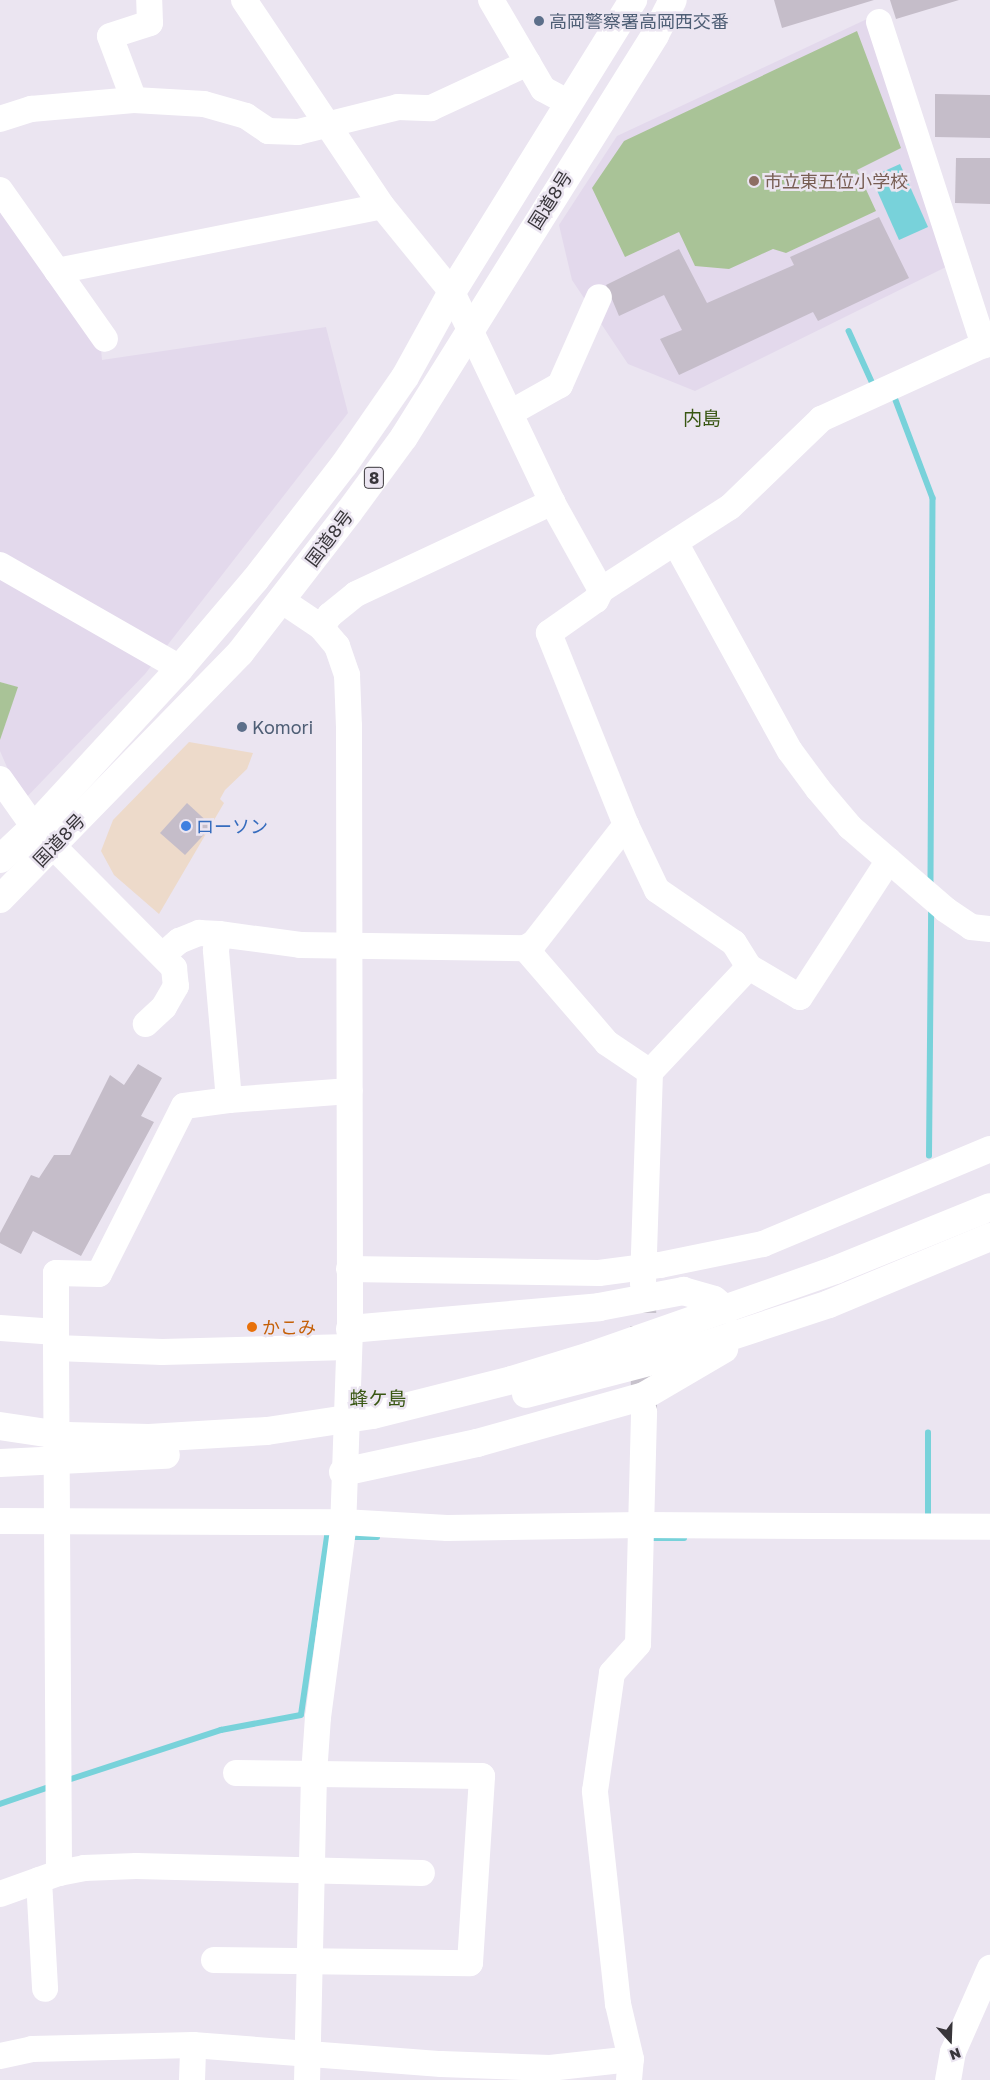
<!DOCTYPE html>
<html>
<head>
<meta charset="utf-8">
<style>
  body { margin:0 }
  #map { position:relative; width:990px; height:2080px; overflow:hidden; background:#ebe5f1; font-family:"Golos Text","Noto Sans JP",sans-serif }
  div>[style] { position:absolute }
  .commercial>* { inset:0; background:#eddaca }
  .built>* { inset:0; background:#e3d9ec }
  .green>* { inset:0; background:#a9c397 }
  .water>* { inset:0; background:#78d2da }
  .stream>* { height:5.5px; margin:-2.75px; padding:0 2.75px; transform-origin:2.75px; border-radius:2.75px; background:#78d2da }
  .building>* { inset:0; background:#c5bdc9 }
  .minor-tunnel>* { height:26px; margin-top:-13px; transform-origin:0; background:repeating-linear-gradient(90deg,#c7c2cc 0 26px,transparent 0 39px) }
  .minor>* { height:26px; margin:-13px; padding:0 13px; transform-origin:13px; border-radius:13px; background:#fff }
  .highway>* { height:28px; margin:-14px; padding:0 14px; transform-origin:14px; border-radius:14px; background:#fff }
  .dots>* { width:14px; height:14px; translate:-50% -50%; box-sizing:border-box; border:2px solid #ebe5f1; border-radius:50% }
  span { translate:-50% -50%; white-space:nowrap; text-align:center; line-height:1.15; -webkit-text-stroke:5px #ebe5f1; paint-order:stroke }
  .shield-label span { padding:1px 4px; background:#ebe5f1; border:1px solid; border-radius:4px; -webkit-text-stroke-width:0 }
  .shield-label { font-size:16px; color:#38353a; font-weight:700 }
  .service-label { font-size:18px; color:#4e5e75 }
  .left { translate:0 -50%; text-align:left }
  .education-label { font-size:18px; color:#785e54 }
  .street-label { font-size:18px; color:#38353a }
  .shop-label { font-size:18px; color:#366cbe }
  .food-label { font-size:18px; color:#c56008 }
  .neighbourhood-label { font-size:19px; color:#385612 }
  .north { position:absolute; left:925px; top:2015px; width:50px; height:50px; -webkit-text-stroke:4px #ebe5f1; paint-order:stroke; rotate:160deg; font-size:14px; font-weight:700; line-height:20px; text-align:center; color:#38353a }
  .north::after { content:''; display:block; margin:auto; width:18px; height:22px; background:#38353a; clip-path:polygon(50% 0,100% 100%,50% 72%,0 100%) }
</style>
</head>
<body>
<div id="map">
  <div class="commercial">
    <i style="clip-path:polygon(189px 742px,253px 753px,247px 769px,225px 790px,220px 799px,224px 803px,159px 914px,114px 875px,101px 851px,113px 820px)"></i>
  </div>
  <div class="built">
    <i style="clip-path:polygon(867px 19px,948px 266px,695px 391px,628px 364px,572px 280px,559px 225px,617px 136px)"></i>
    <i style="clip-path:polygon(0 205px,101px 349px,102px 360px,326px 327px,348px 413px,145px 674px,22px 802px,0 751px,0 740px,17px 687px,0 682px)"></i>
  </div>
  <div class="green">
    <i style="clip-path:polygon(857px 31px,901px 148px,857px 170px,876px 211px,786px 253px,773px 249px,729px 269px,695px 266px,679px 232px,625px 257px,592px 188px,624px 141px)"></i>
    <i style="clip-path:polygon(0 682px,18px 687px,0 740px)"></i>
  </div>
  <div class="water">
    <i style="clip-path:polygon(900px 164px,928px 227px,899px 240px,871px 177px)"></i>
  </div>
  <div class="stream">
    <i style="left:849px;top:331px;width:58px;rotate:65.6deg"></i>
    <i style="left:894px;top:395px;width:110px;rotate:69.3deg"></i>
    <i style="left:933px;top:498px;width:388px;rotate:90.3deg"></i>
    <i style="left:929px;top:1156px;width:248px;rotate:-89.5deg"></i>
    <i style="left:928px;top:1521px;width:88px;rotate:-90deg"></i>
    <i style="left:348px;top:1537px;width:29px"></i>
    <i style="left:648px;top:1538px;width:36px"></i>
    <i style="left:65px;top:1781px;width:164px;rotate:-18.1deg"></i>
    <i style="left:221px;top:1730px;width:81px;rotate:-10.6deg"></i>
    <i style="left:301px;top:1715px;width:181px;rotate:-81.7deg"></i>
    <i style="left:327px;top:1536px;width:10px;rotate:6deg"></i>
    <i style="left:0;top:1804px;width:55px;rotate:-19.1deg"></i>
  </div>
  <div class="building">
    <i style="clip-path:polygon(774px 0,874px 0,782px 28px)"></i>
    <i style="clip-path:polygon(890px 0,959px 0,896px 19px)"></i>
    <i style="clip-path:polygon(935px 94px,990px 95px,990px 138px,935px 137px)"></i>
    <i style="clip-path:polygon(956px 158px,990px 158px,990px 204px,955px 203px)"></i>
    <i style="clip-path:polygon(879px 217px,909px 278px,818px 321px,813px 312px,679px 375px,660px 339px,682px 330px,664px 295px,619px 316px,606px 285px,679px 249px,707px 303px,794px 265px,790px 257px)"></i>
    <i style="clip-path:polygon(187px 803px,212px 826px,185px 855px,160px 833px)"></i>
    <i style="clip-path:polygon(138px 1064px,162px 1078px,141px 1116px,154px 1122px,81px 1256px,33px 1231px,21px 1254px,0 1243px,0 1233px,31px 1175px,39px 1178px,54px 1155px,70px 1155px,110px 1075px,124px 1085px)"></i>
  </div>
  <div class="minor-tunnel">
    <i style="left:643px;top:1287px;width:124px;rotate:89.5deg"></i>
  </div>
  <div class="minor">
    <i style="left:244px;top:0;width:248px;rotate:56.2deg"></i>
    <i style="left:382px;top:206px;width:111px;rotate:50.9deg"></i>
    <i style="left:452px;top:292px;width:233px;rotate:64.5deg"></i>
    <i style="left:552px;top:502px;width:101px;rotate:60.9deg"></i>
    <i style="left:491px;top:0;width:103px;rotate:59.7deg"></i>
    <i style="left:543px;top:89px;width:27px;rotate:28deg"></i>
    <i style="left:879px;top:22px;width:340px;rotate:72deg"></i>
    <i style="left:134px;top:100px;width:68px;rotate:-110.6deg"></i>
    <i style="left:110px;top:36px;width:42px;rotate:-18deg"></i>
    <i style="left:150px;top:23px;width:23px;rotate:-92deg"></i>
    <i style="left:0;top:119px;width:33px;rotate:-18deg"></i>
    <i style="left:31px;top:109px;width:103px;rotate:-5deg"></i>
    <i style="left:134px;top:100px;width:70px;rotate:3.3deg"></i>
    <i style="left:204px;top:104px;width:44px;rotate:15.9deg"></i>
    <i style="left:246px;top:116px;width:27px;rotate:34deg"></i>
    <i style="left:268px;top:131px;width:30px;rotate:2deg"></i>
    <i style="left:298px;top:132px;width:103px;rotate:-14deg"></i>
    <i style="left:398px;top:107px;width:33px;rotate:2deg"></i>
    <i style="left:431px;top:108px;width:107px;rotate:-24.9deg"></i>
    <i style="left:0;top:190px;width:182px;rotate:54.8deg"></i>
    <i style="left:57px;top:271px;width:331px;rotate:-11.3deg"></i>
    <i style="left:512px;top:412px;width:55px;rotate:-29.4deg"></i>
    <i style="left:560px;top:385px;width:96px;rotate:-66.1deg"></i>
    <i style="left:676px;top:544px;width:236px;rotate:61.2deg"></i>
    <i style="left:790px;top:751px;width:47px;rotate:53.6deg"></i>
    <i style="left:818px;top:789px;width:50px;rotate:49.9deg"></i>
    <i style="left:850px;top:827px;width:127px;rotate:40.8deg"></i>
    <i style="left:946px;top:910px;width:30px;rotate:34deg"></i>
    <i style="left:971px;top:927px;width:19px;rotate:6deg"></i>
    <i style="left:0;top:565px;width:207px;rotate:29.8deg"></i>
    <i style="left:281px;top:600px;width:48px;rotate:34deg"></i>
    <i style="left:321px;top:627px;width:25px;rotate:50deg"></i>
    <i style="left:337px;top:646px;width:31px;rotate:71deg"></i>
    <i style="left:347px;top:675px;width:51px;rotate:87.8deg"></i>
    <i style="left:349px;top:726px;width:603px;rotate:89.9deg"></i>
    <i style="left:350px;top:1329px;width:201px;rotate:92deg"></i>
    <i style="left:343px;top:1530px;width:189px;rotate:97.6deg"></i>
    <i style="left:318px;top:1717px;width:57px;rotate:94deg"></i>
    <i style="left:314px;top:1774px;width:306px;rotate:91.3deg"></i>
    <i style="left:321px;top:627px;width:15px;rotate:-53deg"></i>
    <i style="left:330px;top:615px;width:33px;rotate:-39deg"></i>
    <i style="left:356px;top:594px;width:217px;rotate:-25.1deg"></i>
    <i style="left:0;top:779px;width:59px;rotate:54.7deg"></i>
    <i style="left:34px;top:827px;width:199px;rotate:45.2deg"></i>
    <i style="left:174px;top:968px;width:18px;rotate:84deg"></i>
    <i style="left:176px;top:986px;width:24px;rotate:120deg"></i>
    <i style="left:164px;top:1007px;width:25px;rotate:137deg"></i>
    <i style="left:626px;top:825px;width:72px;rotate:64.5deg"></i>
    <i style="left:657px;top:890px;width:93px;rotate:34.5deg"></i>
    <i style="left:734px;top:943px;width:28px;rotate:58deg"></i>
    <i style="left:749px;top:967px;width:59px;rotate:30.5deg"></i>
    <i style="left:800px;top:997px;width:163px;rotate:-57deg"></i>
    <i style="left:525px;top:948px;width:125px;rotate:49.2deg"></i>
    <i style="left:607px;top:1043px;width:52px;rotate:34deg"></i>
    <i style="left:650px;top:1072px;width:212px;rotate:91.9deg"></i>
    <i style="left:164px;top:954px;width:20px;rotate:-41deg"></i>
    <i style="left:179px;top:941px;width:22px;rotate:-22deg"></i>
    <i style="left:199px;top:933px;width:20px;rotate:3deg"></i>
    <i style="left:650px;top:1072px;width:144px;rotate:-46.7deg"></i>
    <i style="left:229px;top:1100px;width:121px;rotate:-4.3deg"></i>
    <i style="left:349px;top:1269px;width:250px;rotate:0.9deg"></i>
    <i style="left:599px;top:1273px;width:62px;rotate:-7.5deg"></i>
    <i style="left:660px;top:1265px;width:105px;rotate:-11.5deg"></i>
    <i style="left:763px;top:1244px;width:246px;rotate:-22.7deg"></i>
    <i style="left:0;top:1328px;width:56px;rotate:4.1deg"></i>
    <i style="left:349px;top:1347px;width:187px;rotate:178.5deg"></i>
    <i style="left:162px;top:1352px;width:106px;rotate:-177.8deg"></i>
    <i style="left:56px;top:1348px;width:75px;rotate:-90deg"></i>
    <i style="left:56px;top:1273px;width:43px;rotate:1.3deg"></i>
    <i style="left:99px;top:1274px;width:188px;rotate:-63.2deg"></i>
    <i style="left:184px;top:1106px;width:45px;rotate:-7.6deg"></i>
    <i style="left:229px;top:1100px;width:151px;rotate:-95deg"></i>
    <i style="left:216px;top:950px;width:16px;rotate:-79deg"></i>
    <i style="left:219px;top:934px;width:82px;rotate:7.7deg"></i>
    <i style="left:300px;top:945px;width:225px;rotate:0.8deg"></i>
    <i style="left:525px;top:948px;width:10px;rotate:-29deg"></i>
    <i style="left:534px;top:943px;width:150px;rotate:-52.1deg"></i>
    <i style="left:626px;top:825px;width:207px;rotate:-111.9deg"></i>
    <i style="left:549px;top:633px;width:57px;rotate:-35.1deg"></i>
    <i style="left:596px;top:600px;width:11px;rotate:-63deg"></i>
    <i style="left:601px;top:590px;width:153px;rotate:-32.8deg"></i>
    <i style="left:730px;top:507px;width:127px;rotate:-44deg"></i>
    <i style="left:821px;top:419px;width:186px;rotate:-24.5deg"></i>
    <i style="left:56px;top:1348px;width:525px;rotate:89.67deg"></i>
    <i style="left:0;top:1521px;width:343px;rotate:0.2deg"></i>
    <i style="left:343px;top:1522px;width:104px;rotate:3.3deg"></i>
    <i style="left:447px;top:1528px;width:194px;rotate:-0.9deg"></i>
    <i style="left:641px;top:1525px;width:349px;rotate:0.3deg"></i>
    <i style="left:39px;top:1880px;width:109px;rotate:86.8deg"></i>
    <i style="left:0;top:1894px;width:63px;rotate:-19.6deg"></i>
    <i style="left:59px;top:1873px;width:25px;rotate:-11deg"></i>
    <i style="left:84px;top:1868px;width:52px;rotate:-2.2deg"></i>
    <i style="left:136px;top:1866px;width:286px;rotate:1.4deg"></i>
    <i style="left:214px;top:1960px;width:256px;rotate:0.7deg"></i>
    <i style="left:470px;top:1963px;width:187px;rotate:-86.3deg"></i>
    <i style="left:482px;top:1776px;width:246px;rotate:-179.3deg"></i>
    <i style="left:0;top:2056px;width:33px;rotate:-12deg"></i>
    <i style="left:32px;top:2049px;width:161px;rotate:-1.4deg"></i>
    <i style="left:193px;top:2045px;width:249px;rotate:4.4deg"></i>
    <i style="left:441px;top:2064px;width:109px;rotate:2.1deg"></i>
    <i style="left:550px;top:2068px;width:81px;rotate:-6.3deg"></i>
    <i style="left:192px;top:2080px;width:35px;rotate:-88deg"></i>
    <i style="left:629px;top:2080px;width:21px;rotate:-85deg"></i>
    <i style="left:631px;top:2059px;width:57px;rotate:-103.3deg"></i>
    <i style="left:618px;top:2004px;width:214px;rotate:-96.2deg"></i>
    <i style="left:595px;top:1791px;width:119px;rotate:-81.8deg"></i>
    <i style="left:612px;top:1673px;width:39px;rotate:-48deg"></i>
    <i style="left:638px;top:1644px;width:233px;rotate:-88.5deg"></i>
    <i style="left:948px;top:2080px;width:28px;rotate:-80deg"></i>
    <i style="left:953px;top:2052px;width:92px;rotate:-66.2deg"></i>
  </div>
  <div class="highway">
    <i style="left:0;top:859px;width:47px;rotate:-43.3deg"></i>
    <i style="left:34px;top:827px;width:216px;rotate:-47.4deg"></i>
    <i style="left:180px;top:668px;width:116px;rotate:-49.6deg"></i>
    <i style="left:255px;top:580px;width:145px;rotate:-52.3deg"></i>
    <i style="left:344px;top:465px;width:107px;rotate:-55.3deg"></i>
    <i style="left:405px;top:377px;width:97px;rotate:-61.1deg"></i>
    <i style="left:452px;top:292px;width:344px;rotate:-58.2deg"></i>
    <i style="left:0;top:899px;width:344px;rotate:-45.7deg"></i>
    <i style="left:240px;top:653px;width:178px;rotate:-52.3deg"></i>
    <i style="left:349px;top:512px;width:93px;rotate:-53.7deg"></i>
    <i style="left:404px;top:437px;width:474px;rotate:-58deg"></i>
    <i style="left:655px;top:35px;width:39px;rotate:-63deg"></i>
    <i style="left:350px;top:1329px;width:250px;rotate:-5deg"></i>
    <i style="left:599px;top:1307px;width:86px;rotate:-10.8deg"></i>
    <i style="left:683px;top:1291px;width:32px;rotate:16deg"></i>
    <i style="left:714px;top:1300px;width:16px;rotate:38deg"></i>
    <i style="left:526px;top:1394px;width:147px;rotate:-14.6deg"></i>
    <i style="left:668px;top:1357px;width:169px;rotate:-18.2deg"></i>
    <i style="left:829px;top:1304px;width:174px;rotate:-22.6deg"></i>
    <i style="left:0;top:1426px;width:68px;rotate:8.5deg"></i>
    <i style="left:67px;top:1436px;width:82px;rotate:1.4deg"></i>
    <i style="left:149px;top:1438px;width:118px;rotate:-3.4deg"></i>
    <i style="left:267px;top:1431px;width:107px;rotate:-8.6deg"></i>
    <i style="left:373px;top:1415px;width:143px;rotate:-14.1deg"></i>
    <i style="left:512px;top:1380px;width:82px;rotate:-17.1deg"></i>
    <i style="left:590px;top:1356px;width:260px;rotate:-19.3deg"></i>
    <i style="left:835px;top:1270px;width:167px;rotate:-22.1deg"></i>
    <i style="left:0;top:1463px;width:166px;rotate:-2.8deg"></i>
    <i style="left:343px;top:1472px;width:137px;rotate:-12.2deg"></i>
    <i style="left:477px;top:1443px;width:173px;rotate:-15.7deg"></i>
    <i style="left:644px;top:1396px;width:93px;rotate:-30.4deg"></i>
  </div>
  <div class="dots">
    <i style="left:539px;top:21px;background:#5c6f8a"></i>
    <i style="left:754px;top:181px;background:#8d6e63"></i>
    <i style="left:242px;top:727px;background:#5c6f8a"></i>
    <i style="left:186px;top:826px;background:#3f7fe0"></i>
    <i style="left:252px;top:1327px;background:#e8710a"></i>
  </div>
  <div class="shield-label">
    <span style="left:374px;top:478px">8</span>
  </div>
  <div class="service-label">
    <span class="left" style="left:549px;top:21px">高岡警察署高岡西交番</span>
    <span class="left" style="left:252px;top:727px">Komori</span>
  </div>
  <div class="education-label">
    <span class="left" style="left:764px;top:181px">市立東五位小学校</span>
  </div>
  <div class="street-label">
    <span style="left:550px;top:200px;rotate:-58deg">国道8号</span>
    <span style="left:329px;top:538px;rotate:-53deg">国道8号</span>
    <span style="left:59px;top:840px;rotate:-46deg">国道8号</span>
  </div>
  <div class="shop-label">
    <span class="left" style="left:196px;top:826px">ローソン</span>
  </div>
  <div class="food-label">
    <span class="left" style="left:262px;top:1327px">かこみ</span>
  </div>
  <div class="neighbourhood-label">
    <span style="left:702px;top:418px">内島</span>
    <span style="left:378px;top:1398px">蜂ケ島</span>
  </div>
  <div class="north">N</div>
</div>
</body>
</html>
